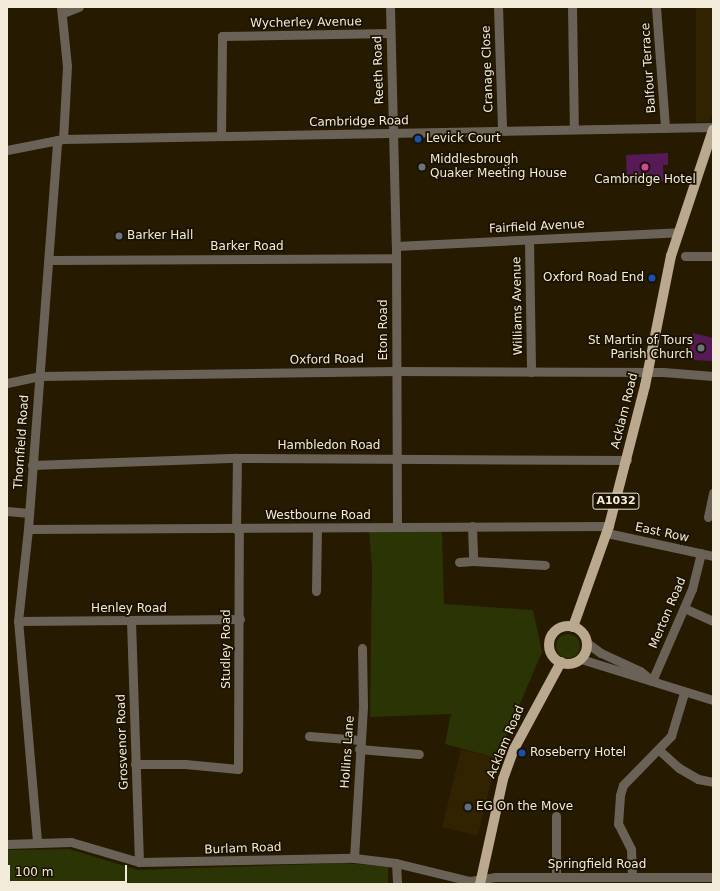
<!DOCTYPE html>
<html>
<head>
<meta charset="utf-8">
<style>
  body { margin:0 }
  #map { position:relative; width:720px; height:891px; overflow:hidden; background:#261a00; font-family:"DejaVu Sans",sans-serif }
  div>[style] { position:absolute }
  .built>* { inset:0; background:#312200 }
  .green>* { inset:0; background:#2b3404 }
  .round { border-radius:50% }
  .building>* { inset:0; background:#561b57 }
  .street>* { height:9px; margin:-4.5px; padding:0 4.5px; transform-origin:4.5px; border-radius:4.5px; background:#6a6256 }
  .primary>* { height:10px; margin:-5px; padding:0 5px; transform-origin:5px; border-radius:5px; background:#baa88f }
  .primary>.ring { margin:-5px; padding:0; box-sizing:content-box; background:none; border:10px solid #baa88f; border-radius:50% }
  .dots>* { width:11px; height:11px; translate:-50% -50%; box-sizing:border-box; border:2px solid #1b1200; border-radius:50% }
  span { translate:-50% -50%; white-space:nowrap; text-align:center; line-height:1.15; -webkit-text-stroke:3.5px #1b1200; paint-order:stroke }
  .shield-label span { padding:1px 3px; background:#1b1200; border:1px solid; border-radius:3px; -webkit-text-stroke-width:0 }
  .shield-label { font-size:11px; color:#f2ebda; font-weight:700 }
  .street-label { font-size:12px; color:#f2ebda }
  .poi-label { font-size:12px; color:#f2ebda }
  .left { translate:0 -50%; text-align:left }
  .right { translate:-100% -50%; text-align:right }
  .frame { position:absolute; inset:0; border:8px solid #f2ebda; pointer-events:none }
  .scale { position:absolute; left:8px; top:865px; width:119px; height:18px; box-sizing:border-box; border:2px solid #f2ebda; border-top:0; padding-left:5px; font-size:12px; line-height:14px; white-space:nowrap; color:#f2ebda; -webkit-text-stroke:3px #1b1200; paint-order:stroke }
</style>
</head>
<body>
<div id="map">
  <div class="built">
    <i style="clip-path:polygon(696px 7px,713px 7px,713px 112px,710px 122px,696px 122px)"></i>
    <i style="clip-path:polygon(461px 749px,497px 758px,478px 836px,442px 827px)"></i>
  </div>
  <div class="green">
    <i style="clip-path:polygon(369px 531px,442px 531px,444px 604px,533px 610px,542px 652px,497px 758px,445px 744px,451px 714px,370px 717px,372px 568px)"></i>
    <i class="round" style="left:556px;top:634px;width:24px;height:24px"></i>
    <i style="clip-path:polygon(69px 849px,138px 870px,345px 863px,388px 867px,388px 884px,7px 884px,7px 850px)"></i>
  </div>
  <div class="building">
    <i style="clip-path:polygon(668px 153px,668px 165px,663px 165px,664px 181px,627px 183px,626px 155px)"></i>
    <i style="clip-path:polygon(693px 333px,713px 338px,713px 361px,692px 360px,692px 355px,689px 355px)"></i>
  </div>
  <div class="street">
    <i style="left:61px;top:7px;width:59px;rotate:84.2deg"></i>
    <i style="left:67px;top:66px;width:73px;rotate:93.1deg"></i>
    <i style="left:390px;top:7px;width:239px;rotate:88.6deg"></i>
    <i style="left:396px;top:246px;width:280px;rotate:89.8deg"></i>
    <i style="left:498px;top:7px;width:123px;rotate:88.1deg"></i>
    <i style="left:572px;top:7px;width:122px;rotate:89.1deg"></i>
    <i style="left:656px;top:7px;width:121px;rotate:85.7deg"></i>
    <i style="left:63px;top:13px;width:17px;rotate:-21deg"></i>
    <i style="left:221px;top:136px;width:100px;rotate:-89.4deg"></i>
    <i style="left:222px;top:36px;width:168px;rotate:-1deg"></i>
    <i style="left:7px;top:150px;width:57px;rotate:-11.1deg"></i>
    <i style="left:63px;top:139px;width:650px;rotate:-1.06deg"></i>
    <i style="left:529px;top:240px;width:132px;rotate:89.1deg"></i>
    <i style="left:396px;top:246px;width:283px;rotate:-2.8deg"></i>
    <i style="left:685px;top:256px;width:28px"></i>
    <i style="left:49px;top:260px;width:347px;rotate:-0.3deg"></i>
    <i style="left:7px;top:383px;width:33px;rotate:-12deg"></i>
    <i style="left:39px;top:376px;width:357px;rotate:-0.8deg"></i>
    <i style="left:396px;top:371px;width:267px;rotate:0.2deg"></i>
    <i style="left:663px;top:372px;width:50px;rotate:4.6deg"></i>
    <i style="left:32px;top:465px;width:205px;rotate:-2deg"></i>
    <i style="left:237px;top:458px;width:390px;rotate:0.3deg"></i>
    <i style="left:7px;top:511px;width:22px;rotate:5deg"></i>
    <i style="left:708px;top:517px;width:25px;rotate:-78deg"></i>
    <i style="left:472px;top:526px;width:35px;rotate:88deg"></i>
    <i style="left:473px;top:561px;width:72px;rotate:3.2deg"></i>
    <i style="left:28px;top:529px;width:581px;rotate:-0.3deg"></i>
    <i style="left:236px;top:529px;width:71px;rotate:-89.2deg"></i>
    <i style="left:607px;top:533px;width:108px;rotate:12.2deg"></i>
    <i style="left:459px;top:562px;width:14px;rotate:-4deg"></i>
    <i style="left:316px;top:591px;width:63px;rotate:-89.1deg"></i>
    <i style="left:684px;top:608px;width:32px;rotate:24deg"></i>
    <i style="left:18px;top:621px;width:222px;rotate:-0.5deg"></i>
    <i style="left:131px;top:621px;width:241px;rotate:88.1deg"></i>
    <i style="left:587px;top:643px;width:17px;rotate:36deg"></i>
    <i style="left:601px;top:653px;width:43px;rotate:24.8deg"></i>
    <i style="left:640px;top:671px;width:14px;rotate:39deg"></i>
    <i style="left:581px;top:659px;width:138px;rotate:17.3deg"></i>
    <i style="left:652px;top:681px;width:100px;rotate:-66.5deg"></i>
    <i style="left:692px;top:589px;width:37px;rotate:-76deg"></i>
    <i style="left:309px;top:736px;width:51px;rotate:4.5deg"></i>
    <i style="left:359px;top:749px;width:60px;rotate:4.8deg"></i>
    <i style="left:659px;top:750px;width:27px;rotate:42deg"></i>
    <i style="left:679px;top:768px;width:22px;rotate:30deg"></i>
    <i style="left:698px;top:779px;width:15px;rotate:11deg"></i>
    <i style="left:135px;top:764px;width:50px"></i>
    <i style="left:185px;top:764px;width:53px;rotate:5.4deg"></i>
    <i style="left:238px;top:769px;width:241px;rotate:-89.8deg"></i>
    <i style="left:556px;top:816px;width:60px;rotate:90deg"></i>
    <i style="left:37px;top:841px;width:221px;rotate:-94.9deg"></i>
    <i style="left:18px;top:621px;width:93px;rotate:-83.8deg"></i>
    <i style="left:28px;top:529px;width:390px;rotate:-85.7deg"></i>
    <i style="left:7px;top:844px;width:64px;rotate:-1.8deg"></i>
    <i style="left:71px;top:842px;width:71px;rotate:16.4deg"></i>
    <i style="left:139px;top:862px;width:215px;rotate:-1.1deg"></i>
    <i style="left:354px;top:858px;width:42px;rotate:6.8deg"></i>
    <i style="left:396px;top:863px;width:76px;rotate:13.7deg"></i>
    <i style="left:470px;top:881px;width:25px;rotate:-9deg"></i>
    <i style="left:495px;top:877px;width:218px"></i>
    <i style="left:354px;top:858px;width:152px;rotate:-86.6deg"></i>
    <i style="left:363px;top:706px;width:58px;rotate:-91deg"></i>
    <i style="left:396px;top:863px;width:21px;rotate:87deg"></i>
    <i style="left:632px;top:877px;width:28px;rotate:-92deg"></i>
    <i style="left:631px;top:849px;width:28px;rotate:-117deg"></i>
    <i style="left:618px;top:824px;width:29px;rotate:-86deg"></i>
    <i style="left:620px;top:795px;width:10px;rotate:-73deg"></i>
    <i style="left:623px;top:785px;width:69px;rotate:-45.6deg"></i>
    <i style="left:671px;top:736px;width:45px;rotate:-73.2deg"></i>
  </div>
  <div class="primary">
    <i class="ring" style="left:549px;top:626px;width:28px;height:28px"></i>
    <i style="left:573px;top:627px;width:107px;rotate:-70.4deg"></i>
    <i style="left:609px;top:526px;width:145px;rotate:-75.6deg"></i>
    <i style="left:645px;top:386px;width:133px;rotate:-78.7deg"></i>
    <i style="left:671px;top:256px;width:133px;rotate:-71.6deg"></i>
    <i style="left:480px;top:884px;width:107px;rotate:-77.6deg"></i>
    <i style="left:503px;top:779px;width:32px;rotate:-70deg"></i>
    <i style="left:514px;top:749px;width:99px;rotate:-61.6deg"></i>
  </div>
  <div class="dots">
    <i style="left:418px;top:139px;background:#1a4fb4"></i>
    <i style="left:422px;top:167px;background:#6b7280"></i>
    <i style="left:645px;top:167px;background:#d1479c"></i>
    <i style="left:119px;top:236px;background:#6b7280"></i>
    <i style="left:652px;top:278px;background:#1a4fb4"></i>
    <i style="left:701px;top:348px;background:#6b7280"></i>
    <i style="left:522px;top:753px;background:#1a4fb4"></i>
    <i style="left:468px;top:807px;background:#5c6f8a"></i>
  </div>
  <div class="shield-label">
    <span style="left:616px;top:501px">A1032</span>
  </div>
  <div class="street-label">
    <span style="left:306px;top:23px;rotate:-1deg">Wycherley Avenue</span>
    <span style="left:649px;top:68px;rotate:-94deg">Balfour Terrace</span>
    <span style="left:488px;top:69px;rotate:-92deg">Cranage Close</span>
    <span style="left:379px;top:70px;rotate:-92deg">Reeth Road</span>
    <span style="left:359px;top:122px;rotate:-1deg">Cambridge Road</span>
    <span style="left:537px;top:227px;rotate:-3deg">Fairfield Avenue</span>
    <span style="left:247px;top:247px">Barker Road</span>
    <span style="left:518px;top:306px;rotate:-91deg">Williams Avenue</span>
    <span style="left:384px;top:330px;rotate:-90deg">Eton Road</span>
    <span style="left:327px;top:360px;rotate:-1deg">Oxford Road</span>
    <span style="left:625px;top:411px;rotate:-76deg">Acklam Road</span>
    <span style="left:22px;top:442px;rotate:-86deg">Thornfield Road</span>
    <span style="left:329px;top:446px">Hambledon Road</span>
    <span style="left:318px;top:516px">Westbourne Road</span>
    <span style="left:662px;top:533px;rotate:12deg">East Row</span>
    <span style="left:129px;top:609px">Henley Road</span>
    <span style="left:668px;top:613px;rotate:-67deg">Merton Road</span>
    <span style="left:227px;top:649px;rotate:-90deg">Studley Road</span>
    <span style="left:123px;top:742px;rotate:-92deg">Grosvenor Road</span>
    <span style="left:506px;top:742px;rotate:-67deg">Acklam Road</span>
    <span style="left:348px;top:752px;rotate:-86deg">Hollins Lane</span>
    <span style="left:243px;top:849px;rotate:-2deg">Burlam Road</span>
    <span style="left:597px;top:865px">Springfield Road</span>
  </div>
  <div class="poi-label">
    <span class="left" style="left:426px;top:139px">Levick Court</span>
    <span class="left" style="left:430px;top:167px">Middlesbrough<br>Quaker Meeting House</span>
    <span style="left:645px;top:180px">Cambridge Hotel</span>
    <span class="left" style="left:127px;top:236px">Barker Hall</span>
    <span class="right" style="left:644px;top:278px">Oxford Road End</span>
    <span class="right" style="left:693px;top:348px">St Martin of Tours<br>Parish Church</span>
    <span class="left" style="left:530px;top:753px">Roseberry Hotel</span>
    <span class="left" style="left:476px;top:807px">EG On the Move</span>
  </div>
  <div class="frame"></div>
  <div class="scale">100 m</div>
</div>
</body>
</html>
